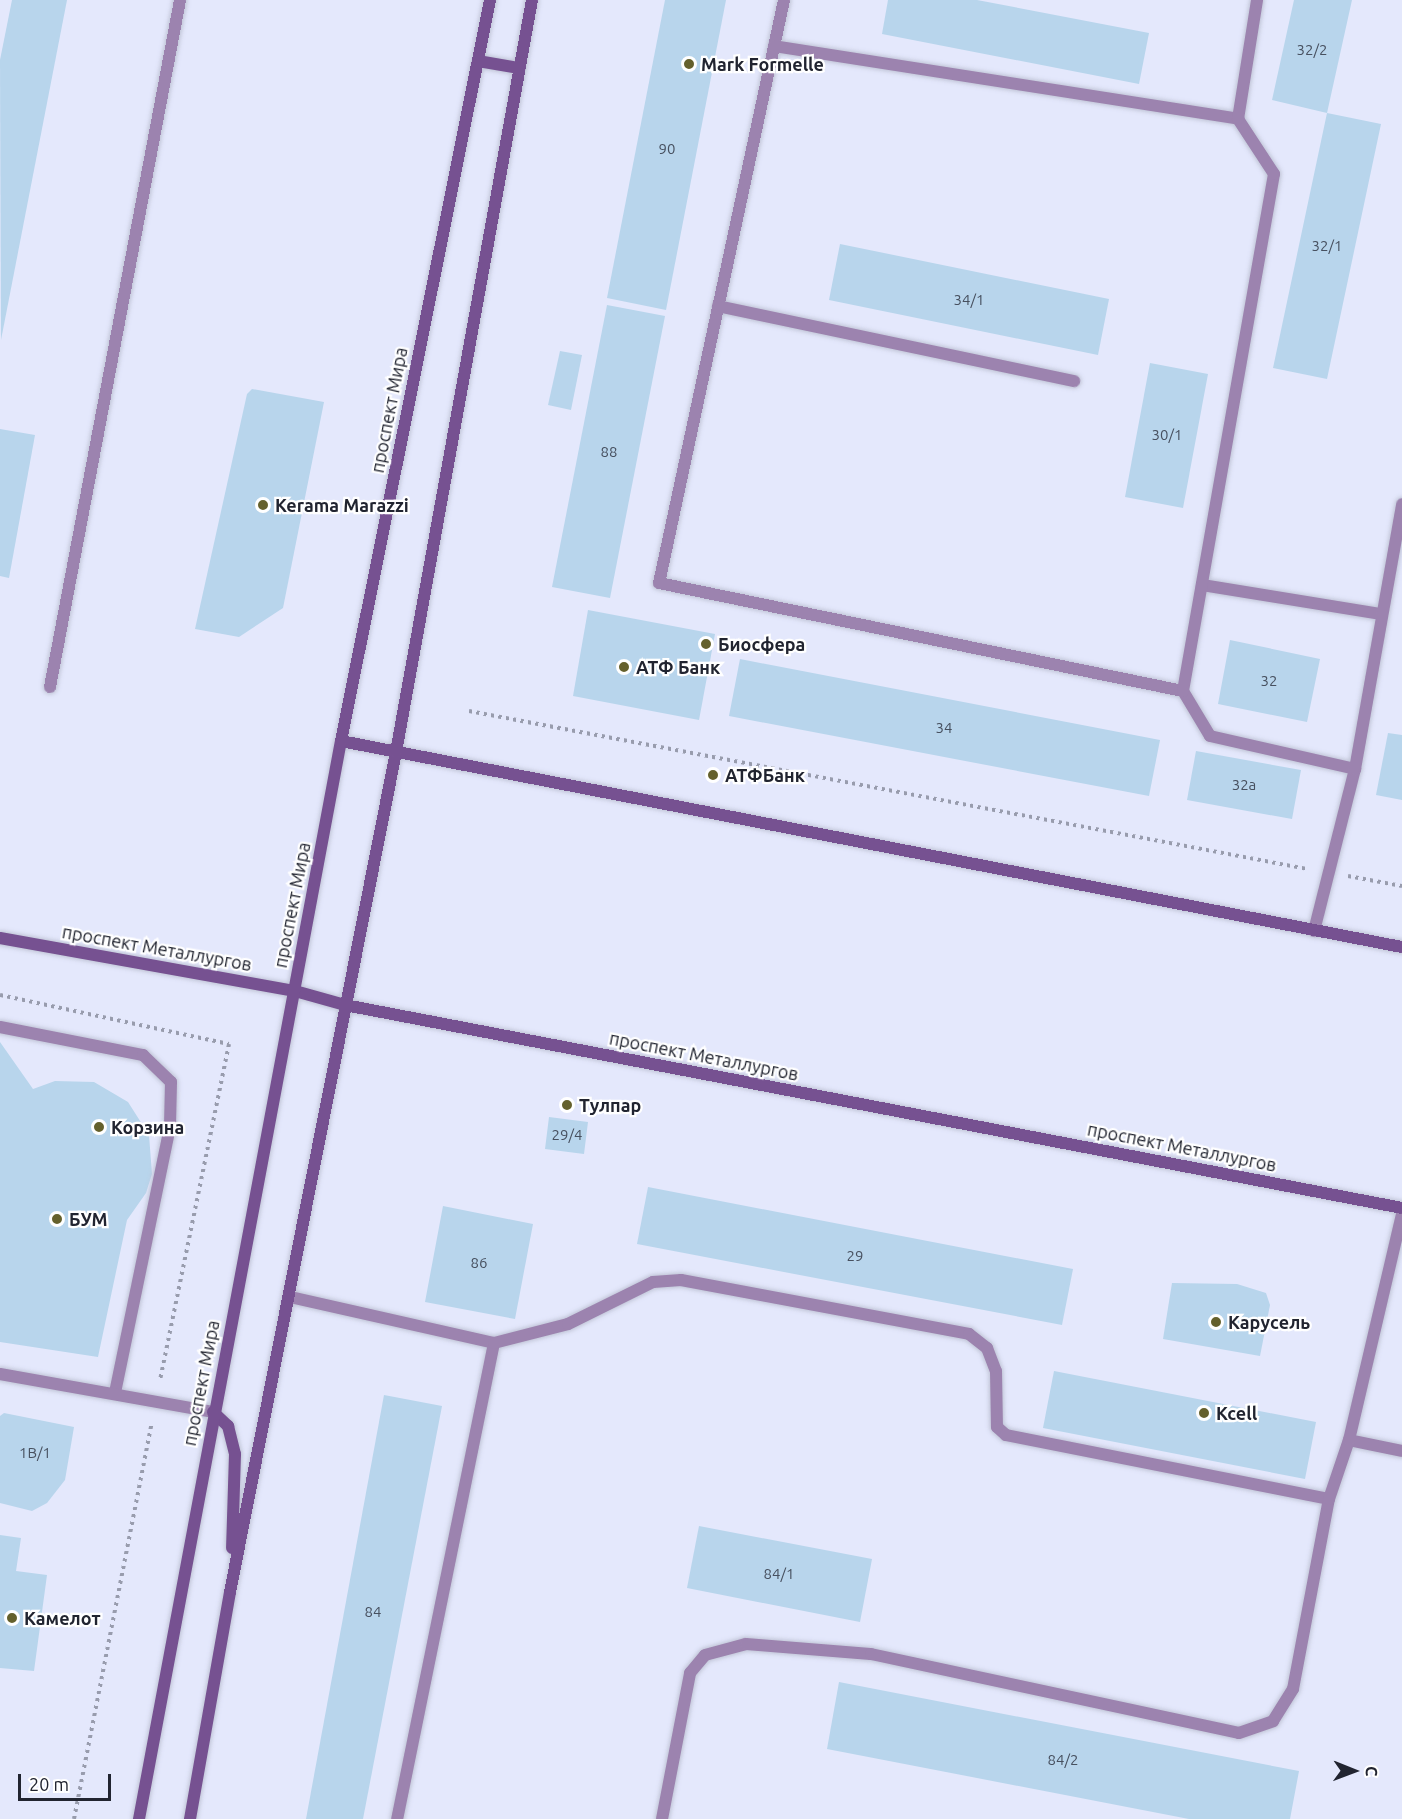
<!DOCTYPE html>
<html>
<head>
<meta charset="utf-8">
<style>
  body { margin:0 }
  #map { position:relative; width:1402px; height:1819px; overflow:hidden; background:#e4e8fc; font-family:Ubuntu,sans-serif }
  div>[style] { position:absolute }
  .building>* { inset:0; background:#b8d5ec }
  .path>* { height:4px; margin-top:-2px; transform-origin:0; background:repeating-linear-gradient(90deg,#989cad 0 3px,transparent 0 7.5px) }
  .roads { filter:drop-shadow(0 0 2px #c1c5d7) drop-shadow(0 0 2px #c1c5d7) }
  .lane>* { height:12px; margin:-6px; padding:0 6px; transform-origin:6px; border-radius:6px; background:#9c83af }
  .street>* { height:12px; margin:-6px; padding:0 6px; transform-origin:6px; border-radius:6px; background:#9c83af }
  .secondary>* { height:12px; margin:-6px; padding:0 6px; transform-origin:6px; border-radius:6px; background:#765191 }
  .dots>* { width:16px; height:16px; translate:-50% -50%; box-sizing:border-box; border:3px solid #fff; border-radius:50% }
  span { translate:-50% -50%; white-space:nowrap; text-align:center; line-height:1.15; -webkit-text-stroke:4.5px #fff; paint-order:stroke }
  .number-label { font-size:15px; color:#47505f }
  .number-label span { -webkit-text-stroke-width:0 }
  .poi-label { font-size:18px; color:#212430; font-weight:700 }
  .left { translate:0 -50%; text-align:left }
  .street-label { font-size:18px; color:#212430 }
  .north { position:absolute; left:1324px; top:1741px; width:60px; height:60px; -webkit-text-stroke:4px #fff; paint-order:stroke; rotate:91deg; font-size:16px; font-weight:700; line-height:24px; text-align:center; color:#212430 }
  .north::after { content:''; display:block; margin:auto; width:21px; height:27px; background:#212430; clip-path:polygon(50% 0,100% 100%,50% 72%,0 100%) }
  .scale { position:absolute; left:18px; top:1774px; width:93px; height:27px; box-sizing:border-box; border:3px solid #212430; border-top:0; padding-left:8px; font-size:18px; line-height:21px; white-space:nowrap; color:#212430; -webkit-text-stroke:4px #fff; paint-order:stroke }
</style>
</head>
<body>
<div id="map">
  <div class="building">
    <i style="clip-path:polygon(12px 0,67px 0,1px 340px,0 60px)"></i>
    <i style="clip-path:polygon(665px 0,726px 0,666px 310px,607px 298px)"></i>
    <i style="clip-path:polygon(888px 0,977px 0,1149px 33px,1139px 84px,882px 34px)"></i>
    <i style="clip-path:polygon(1294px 0,1352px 0,1327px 113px,1272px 100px)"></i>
    <i style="clip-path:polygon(1327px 113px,1381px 124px,1327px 379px,1273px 368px)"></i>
    <i style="clip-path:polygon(840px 244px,1109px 299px,1098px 355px,829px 300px)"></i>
    <i style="clip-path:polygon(607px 305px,665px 316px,610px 598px,552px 587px)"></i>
    <i style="clip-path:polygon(560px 351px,582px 355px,571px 410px,548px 405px)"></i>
    <i style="clip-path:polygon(1150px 363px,1208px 374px,1183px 508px,1125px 497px)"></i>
    <i style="clip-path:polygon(252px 389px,324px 402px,283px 608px,239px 637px,195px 629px,247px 394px)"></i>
    <i style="clip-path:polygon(0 429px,35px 435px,9px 578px,0 576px)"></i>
    <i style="clip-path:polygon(588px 610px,715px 634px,699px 720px,573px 696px)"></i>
    <i style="clip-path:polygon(1230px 640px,1320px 659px,1307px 722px,1218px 704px)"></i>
    <i style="clip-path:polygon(740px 659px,1160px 740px,1149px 796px,729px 716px)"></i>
    <i style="clip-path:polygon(1388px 733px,1402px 735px,1402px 800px,1376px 795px)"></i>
    <i style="clip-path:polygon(1196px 751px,1301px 770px,1292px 819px,1187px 800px)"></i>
    <i style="clip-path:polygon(0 1042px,33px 1089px,55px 1081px,94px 1082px,128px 1102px,149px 1135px,152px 1174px,146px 1193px,127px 1220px,98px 1357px,0 1342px)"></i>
    <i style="clip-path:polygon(549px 1117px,588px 1122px,584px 1154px,545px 1149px)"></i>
    <i style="clip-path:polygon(648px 1187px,1073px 1269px,1062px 1325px,637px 1244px)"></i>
    <i style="clip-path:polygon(443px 1206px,533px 1224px,515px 1319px,425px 1302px)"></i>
    <i style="clip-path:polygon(1172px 1283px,1237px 1284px,1266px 1293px,1270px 1305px,1260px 1356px,1163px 1339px)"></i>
    <i style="clip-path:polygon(1054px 1371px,1316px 1422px,1305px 1479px,1043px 1428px)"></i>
    <i style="clip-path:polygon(384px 1395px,442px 1406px,363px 1819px,306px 1819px)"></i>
    <i style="clip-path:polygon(4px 1413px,74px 1427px,65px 1480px,47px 1503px,32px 1511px,0 1503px,0 1416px)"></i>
    <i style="clip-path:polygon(699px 1526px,872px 1559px,860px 1622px,687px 1588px)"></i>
    <i style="clip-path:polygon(0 1535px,21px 1538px,16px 1571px,47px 1575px,34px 1671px,0 1668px)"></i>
    <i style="clip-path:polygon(839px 1682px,1299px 1771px,1290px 1819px,1189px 1819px,827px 1749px)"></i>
  </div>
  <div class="path">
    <i style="left:469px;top:711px;width:854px;rotate:10.67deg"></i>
    <i style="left:1348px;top:876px;width:55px;rotate:10.5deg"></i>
    <i style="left:0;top:995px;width:234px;rotate:12.1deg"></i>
    <i style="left:229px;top:1044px;width:344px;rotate:101.6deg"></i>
    <i style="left:74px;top:1819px;width:404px;rotate:-78.9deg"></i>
  </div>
  <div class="roads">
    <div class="lane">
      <i style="left:784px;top:0;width:596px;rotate:102.1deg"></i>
      <i style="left:659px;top:583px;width:535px;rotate:11.65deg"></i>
      <i style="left:1183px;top:691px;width:52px;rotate:59deg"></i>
      <i style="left:1210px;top:736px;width:149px;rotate:12.8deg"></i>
      <i style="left:774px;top:46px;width:470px;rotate:8.9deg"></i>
      <i style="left:718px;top:306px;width:364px;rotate:11.9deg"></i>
      <i style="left:1202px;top:585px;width:182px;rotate:9.2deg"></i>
      <i style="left:1183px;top:691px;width:525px;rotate:-80.02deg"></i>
      <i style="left:1274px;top:174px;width:66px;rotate:-123.2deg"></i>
      <i style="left:1238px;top:119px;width:121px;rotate:-80.9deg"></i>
      <i style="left:1314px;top:931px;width:167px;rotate:-75.8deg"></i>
      <i style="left:1355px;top:769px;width:269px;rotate:-79.9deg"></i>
      <i style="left:0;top:1027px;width:146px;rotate:11.1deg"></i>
      <i style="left:143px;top:1055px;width:39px;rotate:44deg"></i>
      <i style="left:171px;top:1082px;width:45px;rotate:91.3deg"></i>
      <i style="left:170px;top:1127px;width:272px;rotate:101.7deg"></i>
      <i style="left:0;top:1374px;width:216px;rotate:10.1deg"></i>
      <i style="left:1349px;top:1440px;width:54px;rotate:11.7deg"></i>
    </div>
    <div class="street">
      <i style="left:50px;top:687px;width:699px;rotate:-79.28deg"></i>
      <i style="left:290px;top:1297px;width:209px;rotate:12.7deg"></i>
      <i style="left:494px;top:1343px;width:486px;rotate:101.5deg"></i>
      <i style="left:494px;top:1343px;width:76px;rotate:-14.4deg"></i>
      <i style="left:568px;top:1324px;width:95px;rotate:-26.3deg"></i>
      <i style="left:653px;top:1282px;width:28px;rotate:-4deg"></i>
      <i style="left:681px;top:1280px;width:293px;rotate:10.6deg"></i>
      <i style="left:969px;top:1334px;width:23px;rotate:38deg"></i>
      <i style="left:987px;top:1348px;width:25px;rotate:69deg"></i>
      <i style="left:996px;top:1371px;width:56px;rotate:89deg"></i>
      <i style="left:997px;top:1427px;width:12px;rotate:42deg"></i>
      <i style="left:1006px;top:1435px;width:329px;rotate:11.2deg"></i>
      <i style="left:662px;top:1819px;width:149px;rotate:-79.1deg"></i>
      <i style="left:690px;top:1673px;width:23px;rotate:-50deg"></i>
      <i style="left:705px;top:1655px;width:42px;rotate:-15deg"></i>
      <i style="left:746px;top:1644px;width:125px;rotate:4.6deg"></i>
      <i style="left:871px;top:1654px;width:376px;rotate:12.1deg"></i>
      <i style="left:1239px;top:1733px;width:36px;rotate:-19deg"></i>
      <i style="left:1273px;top:1721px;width:38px;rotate:-58deg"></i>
      <i style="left:1293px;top:1689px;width:193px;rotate:-79.3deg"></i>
      <i style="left:1329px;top:1499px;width:62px;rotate:-71.3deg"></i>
      <i style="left:1349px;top:1440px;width:232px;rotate:-76.8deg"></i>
    </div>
    <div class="secondary">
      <i style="left:478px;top:61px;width:42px;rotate:9.7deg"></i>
      <i style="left:341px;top:741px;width:1081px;rotate:10.99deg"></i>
      <i style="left:0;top:938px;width:300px;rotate:10.2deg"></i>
      <i style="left:295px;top:991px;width:52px;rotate:15.6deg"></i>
      <i style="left:345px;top:1005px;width:1076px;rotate:10.87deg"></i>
      <i style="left:213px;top:1412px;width:21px;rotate:43deg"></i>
      <i style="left:228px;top:1426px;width:29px;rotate:76deg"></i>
      <i style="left:235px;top:1454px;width:94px;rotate:91.8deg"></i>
      <i style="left:139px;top:1819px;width:1097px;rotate:-79.39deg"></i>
      <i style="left:341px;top:741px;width:756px;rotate:-78.63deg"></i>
      <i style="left:190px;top:1819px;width:230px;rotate:-80deg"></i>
      <i style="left:230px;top:1592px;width:856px;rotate:-78.82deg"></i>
      <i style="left:396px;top:752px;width:764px;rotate:-79.75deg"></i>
    </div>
  </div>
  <div class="dots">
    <i style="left:689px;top:64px;background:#64602c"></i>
    <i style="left:263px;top:505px;background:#64602c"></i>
    <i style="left:706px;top:644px;background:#64602c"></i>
    <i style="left:624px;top:667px;background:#64602c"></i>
    <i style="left:713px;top:775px;background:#64602c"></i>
    <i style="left:567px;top:1105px;background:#64602c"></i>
    <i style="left:99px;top:1127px;background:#64602c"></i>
    <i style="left:57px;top:1219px;background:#64602c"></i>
    <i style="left:1216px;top:1322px;background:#64602c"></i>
    <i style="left:1204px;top:1413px;background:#64602c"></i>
    <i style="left:12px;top:1618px;background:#64602c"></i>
  </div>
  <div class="number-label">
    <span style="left:1312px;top:50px">32/2</span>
    <span style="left:667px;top:149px">90</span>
    <span style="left:1327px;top:246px">32/1</span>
    <span style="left:969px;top:300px">34/1</span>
    <span style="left:1167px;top:435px">30/1</span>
    <span style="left:609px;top:452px">88</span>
    <span style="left:1269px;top:681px">32</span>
    <span style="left:944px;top:728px">34</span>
    <span style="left:1244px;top:785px">32а</span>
    <span style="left:567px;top:1135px">29/4</span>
    <span style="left:855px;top:1256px">29</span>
    <span style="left:479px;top:1263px">86</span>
    <span style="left:35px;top:1453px">1В/1</span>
    <span style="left:779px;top:1574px">84/1</span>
    <span style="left:373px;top:1612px">84</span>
    <span style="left:1063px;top:1760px">84/2</span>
  </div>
  <div class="poi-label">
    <span class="left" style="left:701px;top:64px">Mark Formelle</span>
    <span class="left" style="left:275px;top:505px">Kerama Marazzi</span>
    <span class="left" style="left:718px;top:644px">Биосфера</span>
    <span class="left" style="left:636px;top:667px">АТФ Банк</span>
    <span class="left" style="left:725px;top:775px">АТФБанк</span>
    <span class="left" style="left:579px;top:1105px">Тулпар</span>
    <span class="left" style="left:111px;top:1127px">Корзина</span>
    <span class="left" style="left:69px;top:1219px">БУМ</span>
    <span class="left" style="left:1228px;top:1322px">Карусель</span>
    <span class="left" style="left:1216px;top:1413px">Kcell</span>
    <span class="left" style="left:24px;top:1618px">Камелот</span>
  </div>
  <div class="street-label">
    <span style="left:389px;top:410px;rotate:-79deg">проспект Мира</span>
    <span style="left:292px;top:905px;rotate:-79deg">проспект Мира</span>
    <span style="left:157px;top:948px;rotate:10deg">проспект Металлургов</span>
    <span style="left:704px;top:1056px;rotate:11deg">проспект Металлургов</span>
    <span style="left:1182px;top:1147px;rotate:11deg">проспект Металлургов</span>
    <span style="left:201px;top:1383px;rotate:-79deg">проспект Мира</span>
  </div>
  <div class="north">С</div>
  <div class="scale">20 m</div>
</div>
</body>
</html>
